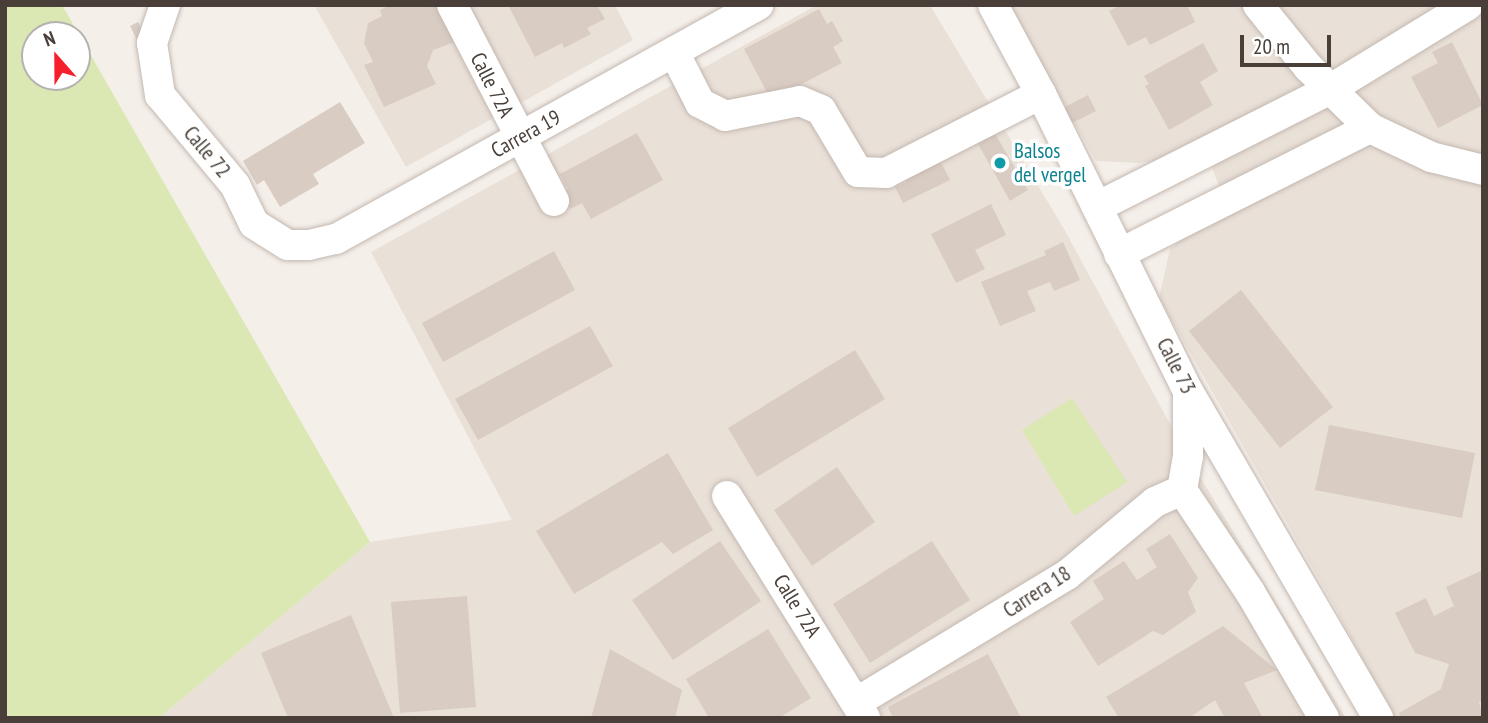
<!DOCTYPE html>
<html>
<head>
<meta charset="utf-8">
<style>
  body { margin:0 }
  #map { position:relative; width:1488px; height:723px; overflow:hidden; background:#f5efea; font-family:"PT Sans Narrow",sans-serif }
  div>[style] { position:absolute }
  .residential>* { inset:0; background:#e9e0d8 }
  .green>* { inset:0; background:#dbe8b4 }
  .building>* { inset:0; background:#d9ccc3 }
  .roads { filter:drop-shadow(0 0 2px #c3b8b0) drop-shadow(0 0 2px #c3b8b0) }
  .minor>* { height:30px; margin:-15px; padding:0 15px; transform-origin:15px; border-radius:15px; background:#fff }
  .dots>* { width:19px; height:19px; translate:-50% -50%; box-sizing:border-box; border:4px solid #fff; border-radius:50% }
  span { translate:-50% -50%; white-space:nowrap; text-align:center; line-height:1.15; -webkit-text-stroke:7px #fff; paint-order:stroke }
  .street-label { font-size:21px; color:#493f38 }
  .culture-label { font-size:21px; color:#0d838f }
  .left { translate:0 -50%; text-align:left }
  .frame { position:absolute; inset:0; border:7px solid #493f38; pointer-events:none }
  .north { position:absolute; left:21px; top:21px; width:70px; height:70px; box-sizing:border-box; background:#fff; border:2px solid #b6b2af; border-radius:50%; rotate:339deg; font-size:19px; font-weight:700; line-height:28px; text-align:center; color:#493f38 }
  .north::after { content:''; display:block; margin:auto; width:24px; height:32px; background:#f71f2b; clip-path:polygon(50% 0,100% 100%,50% 72%,0 100%) }
  .scale { position:absolute; left:1240px; top:35px; width:91px; height:32px; box-sizing:border-box; border:4px solid #493f38; border-top:0; padding-left:9px; font-size:21px; line-height:24px; white-space:nowrap; color:#493f38; -webkit-text-stroke:5px #fff; paint-order:stroke }
</style>
</head>
<body>
<div id="map">
  <div class="residential">
    <i style="clip-path:polygon(314px 5px,615px 5px,633px 40px,406px 167px)"></i>
    <i style="clip-path:polygon(817px 5px,930px 5px,1064px 229px,1188px 457px,1346px 718px,159px 718px,370px 542px,512px 520px,371px 252px)"></i>
    <i style="clip-path:polygon(1007px 5px,1483px 5px,1483px 718px,1394px 718px,1331px 600px,1159px 298px,1170px 249px,1224px 200px,1207px 153px,1139px 163px,1096px 161px)"></i>
  </div>
  <div class="green">
    <i style="clip-path:polygon(evenodd,5px 5px,62px 5px,370px 542px,159px 718px,5px 718px,5px 5px,35px 35px,77px 35px,77px 77px,35px 77px,35px 35px)"></i>
    <i style="clip-path:polygon(1072px 398px,1127px 482px,1074px 516px,1022px 430px)"></i>
  </div>
  <div class="building">
    <i style="clip-path:polygon(390px 5px,437px 5px,455px 42px,433px 50px,427px 66px,436px 84px,384px 107px,364px 65px,373px 62px,364px 43px,368px 23px,382px 16px,380px 10px)"></i>
    <i style="clip-path:polygon(508px 5px,597px 5px,605px 19px,587px 28px,591px 34px,564px 48px,562px 43px,535px 57px)"></i>
    <i style="clip-path:polygon(1120px 5px,1187px 5px,1195px 22px,1150px 45px,1146px 37px,1128px 46px,1109px 11px)"></i>
    <i style="clip-path:polygon(819px 9px,827px 24px,832px 21px,843px 41px,833px 47px,842px 63px,771px 100px,744px 49px)"></i>
    <i style="clip-path:polygon(138px 22px,152px 48px,143px 52px,130px 26px)"></i>
    <i style="clip-path:polygon(1452px 42px,1483px 105px,1438px 128px,1411px 77px,1438px 63px,1432px 52px)"></i>
    <i style="clip-path:polygon(1203px 43px,1218px 71px,1200px 82px,1213px 105px,1169px 130px,1145px 86px,1149px 84px,1144px 76px)"></i>
    <i style="clip-path:polygon(1088px 95px,1096px 111px,1070px 124px,1063px 108px)"></i>
    <i style="clip-path:polygon(340px 102px,365px 143px,313px 174px,319px 184px,280px 207px,264px 180px,257px 185px,243px 161px)"></i>
    <i style="clip-path:polygon(990px 125px,1028px 190px,1010px 201px,973px 135px)"></i>
    <i style="clip-path:polygon(637px 133px,663px 180px,591px 219px,582px 203px,570px 209px,561px 193px,568px 189px,560px 174px)"></i>
    <i style="clip-path:polygon(936px 152px,950px 180px,903px 203px,895px 187px,907px 182px,901px 169px)"></i>
    <i style="clip-path:polygon(991px 204px,1006px 235px,975px 250px,985px 269px,956px 283px,931px 234px)"></i>
    <i style="clip-path:polygon(1063px 242px,1080px 280px,1054px 291px,1050px 282px,1027px 291px,1036px 311px,1000px 326px,981px 282px,1046px 255px,1044px 251px)"></i>
    <i style="clip-path:polygon(554px 251px,575px 290px,443px 362px,422px 323px)"></i>
    <i style="clip-path:polygon(1241px 290px,1333px 407px,1280px 448px,1189px 331px)"></i>
    <i style="clip-path:polygon(590px 326px,613px 366px,478px 440px,455px 399px)"></i>
    <i style="clip-path:polygon(855px 350px,885px 399px,757px 477px,728px 428px)"></i>
    <i style="clip-path:polygon(1329px 425px,1475px 453px,1462px 518px,1315px 490px)"></i>
    <i style="clip-path:polygon(668px 453px,713px 530px,673px 554px,662px 542px,574px 594px,536px 531px)"></i>
    <i style="clip-path:polygon(837px 467px,875px 522px,812px 566px,774px 510px)"></i>
    <i style="clip-path:polygon(1170px 534px,1198px 578px,1188px 592px,1196px 612px,1163px 635px,1153px 631px,1098px 666px,1070px 622px,1104px 599px,1093px 581px,1124px 561px,1137px 580px,1157px 567px,1146px 549px)"></i>
    <i style="clip-path:polygon(720px 541px,761px 601px,673px 660px,632px 600px)"></i>
    <i style="clip-path:polygon(932px 541px,970px 600px,870px 663px,833px 604px)"></i>
    <i style="clip-path:polygon(1483px 570px,1483px 700px,1479px 702px,1483px 718px,1401px 718px,1399px 713px,1441px 689px,1449px 664px,1415px 653px,1395px 613px,1426px 598px,1434px 616px,1454px 606px,1446px 587px)"></i>
    <i style="clip-path:polygon(467px 596px,476px 707px,400px 713px,391px 602px)"></i>
    <i style="clip-path:polygon(351px 615px,394px 718px,288px 718px,261px 653px)"></i>
    <i style="clip-path:polygon(1223px 626px,1277px 670px,1244px 683px,1263px 718px,1225px 718px,1215px 700px,1189px 718px,1119px 718px,1106px 697px)"></i>
    <i style="clip-path:polygon(768px 629px,811px 698px,779px 718px,709px 718px,686px 679px)"></i>
    <i style="clip-path:polygon(610px 649px,682px 690px,675px 718px,591px 718px)"></i>
    <i style="clip-path:polygon(988px 654px,1021px 718px,893px 718px,888px 707px)"></i>
  </div>
  <div class="roads">
    <div class="minor">
      <i style="left:165px;top:5px;width:40px;rotate:108.9deg"></i>
      <i style="left:152px;top:43px;width:53px;rotate:81.3deg"></i>
      <i style="left:160px;top:95px;width:117px;rotate:50.2deg"></i>
      <i style="left:235px;top:185px;width:43px;rotate:64deg"></i>
      <i style="left:254px;top:224px;width:40px;rotate:32deg"></i>
      <i style="left:288px;top:245px;width:21px"></i>
      <i style="left:309px;top:245px;width:28px;rotate:-13deg"></i>
      <i style="left:336px;top:239px;width:483px;rotate:-29deg"></i>
      <i style="left:452px;top:5px;width:221px;rotate:62.5deg"></i>
      <i style="left:993px;top:5px;width:101px;rotate:61.7deg"></i>
      <i style="left:1041px;top:94px;width:331px;rotate:63.7deg"></i>
      <i style="left:1188px;top:391px;width:378px;rotate:59.8deg"></i>
      <i style="left:1258px;top:5px;width:80px;rotate:51.1deg"></i>
      <i style="left:1308px;top:67px;width:87px;rotate:44.5deg"></i>
      <i style="left:1370px;top:128px;width:68px;rotate:25.4deg"></i>
      <i style="left:1431px;top:157px;width:54px;rotate:14deg"></i>
      <i style="left:674px;top:52px;width:57px;rotate:63deg"></i>
      <i style="left:700px;top:103px;width:28px;rotate:27deg"></i>
      <i style="left:725px;top:116px;width:76px;rotate:-11.3deg"></i>
      <i style="left:800px;top:101px;width:23px;rotate:23deg"></i>
      <i style="left:821px;top:110px;width:72px;rotate:59.2deg"></i>
      <i style="left:858px;top:172px;width:28px;rotate:2deg"></i>
      <i style="left:886px;top:173px;width:174px;rotate:-27deg"></i>
      <i style="left:1097px;top:207px;width:260px;rotate:-26.8deg"></i>
      <i style="left:1329px;top:90px;width:163px;rotate:-31.4deg"></i>
      <i style="left:1119px;top:254px;width:281px;rotate:-26.7deg"></i>
      <i style="left:1182px;top:490px;width:123px;rotate:56.3deg"></i>
      <i style="left:1250px;top:592px;width:146px;rotate:59.6deg"></i>
      <i style="left:727px;top:496px;width:261px;rotate:58.1deg"></i>
      <i style="left:857px;top:702px;width:245px;rotate:-31.2deg"></i>
      <i style="left:1067px;top:575px;width:114px;rotate:-39.7deg"></i>
      <i style="left:1155px;top:502px;width:30px;rotate:-24deg"></i>
      <i style="left:1182px;top:490px;width:34px;rotate:-80deg"></i>
      <i style="left:1188px;top:457px;width:63px;rotate:-90deg"></i>
    </div>
  </div>
  <div class="dots">
    <i style="left:1000px;top:163px;background:#0f9aa8"></i>
  </div>
  <div class="street-label">
    <span style="left:492px;top:85px;rotate:63deg">Calle 72A</span>
    <span style="left:526px;top:134px;rotate:-29deg">Carrera 19</span>
    <span style="left:207px;top:152px;rotate:50deg">Calle 72</span>
    <span style="left:1176px;top:366px;rotate:63deg">Calle 73</span>
    <span style="left:1037px;top:592px;rotate:-33deg">Carrera 18</span>
    <span style="left:797px;top:606px;rotate:58deg">Calle 72A</span>
  </div>
  <div class="culture-label">
    <span class="left" style="left:1014px;top:163px">Balsos<br>del vergel</span>
  </div>
  <div class="frame"></div>
  <div class="north">N</div>
  <div class="scale">20 m</div>
</div>
</body>
</html>
